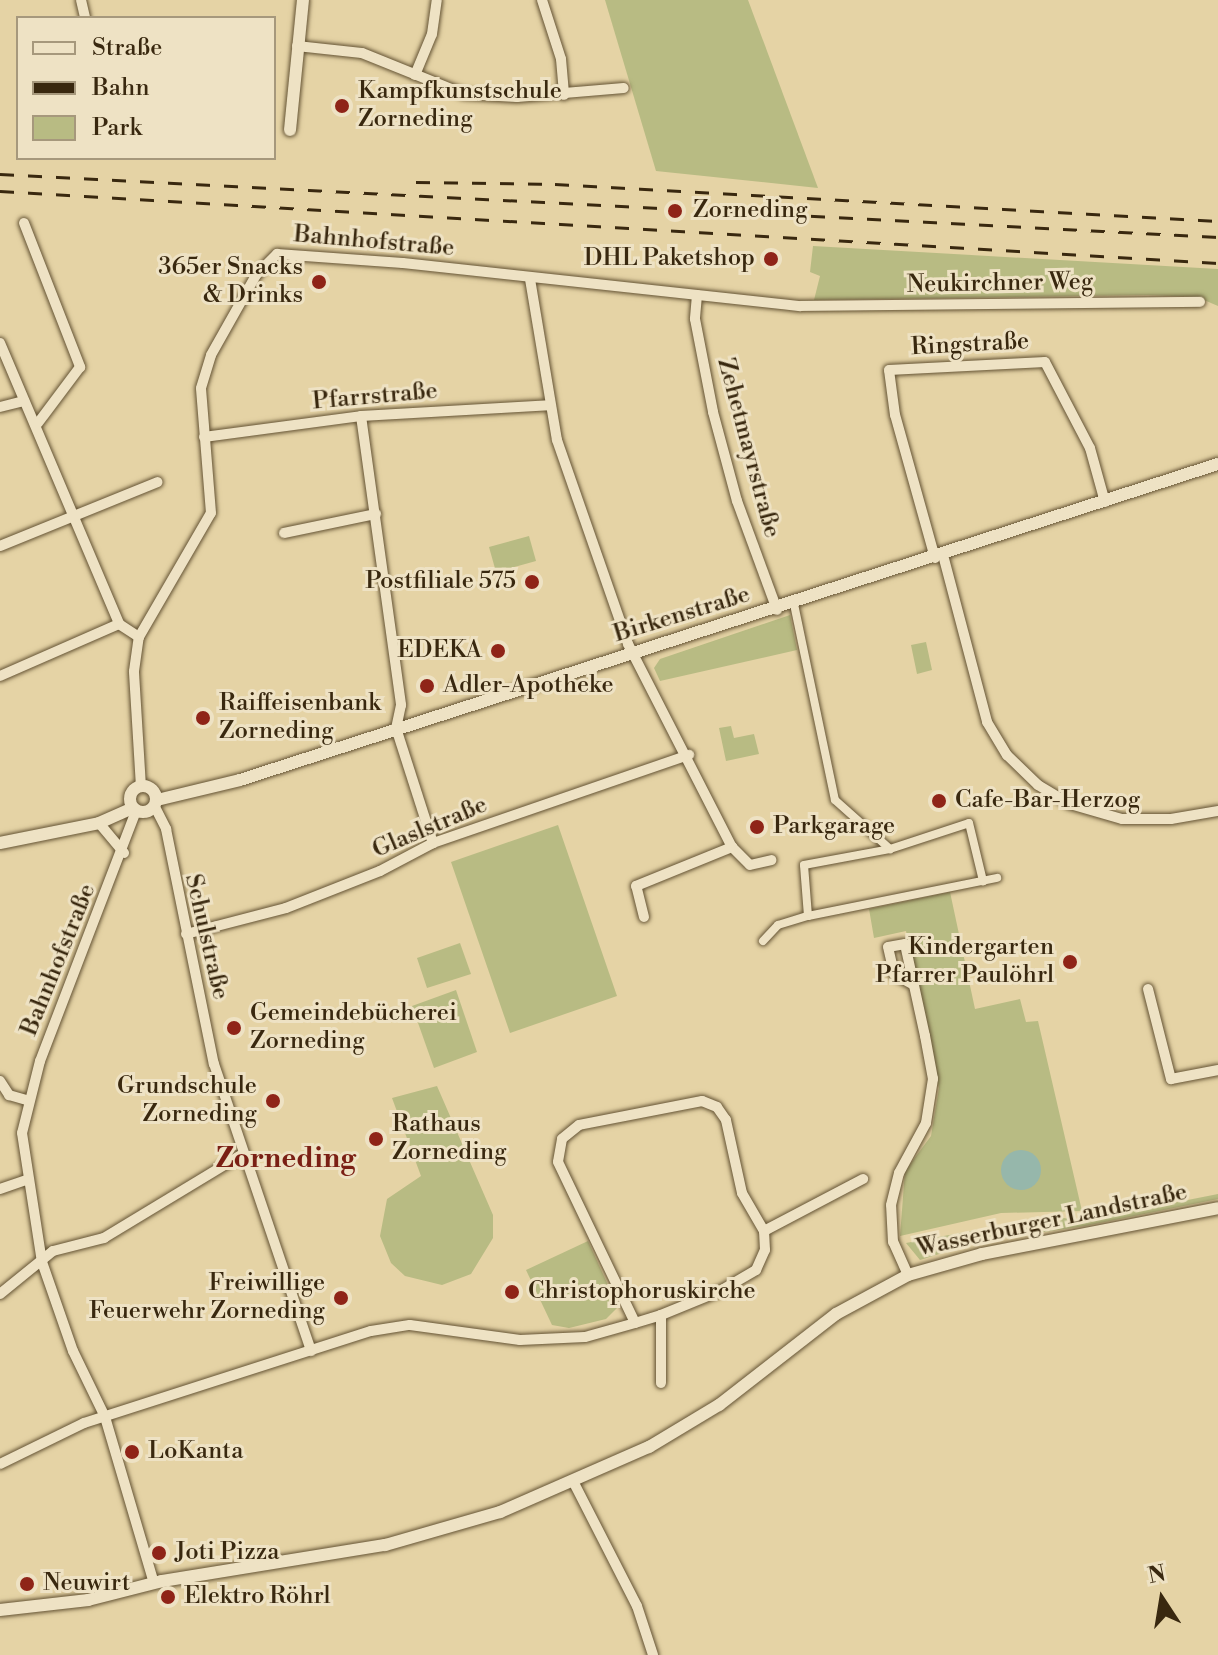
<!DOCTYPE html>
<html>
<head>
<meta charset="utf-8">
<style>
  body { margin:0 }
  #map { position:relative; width:1218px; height:1655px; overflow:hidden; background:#e5d3a5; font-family:"Libre Bodoni",serif }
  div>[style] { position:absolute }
  .green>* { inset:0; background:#b8bb83 }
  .water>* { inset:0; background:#96b7ab }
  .round { border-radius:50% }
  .roads { filter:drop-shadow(0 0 2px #645334) drop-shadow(0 0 2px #645334) }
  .pedestrian>* { height:8px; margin:-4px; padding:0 4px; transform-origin:4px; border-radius:4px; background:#eee2c4 }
  .minor>* { height:10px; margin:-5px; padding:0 5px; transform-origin:5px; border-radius:5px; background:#eee2c4 }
  .tertiary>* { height:12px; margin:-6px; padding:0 6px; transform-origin:6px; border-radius:6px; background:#eee2c4 }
  .tertiary>.ring { margin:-6px; padding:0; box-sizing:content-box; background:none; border:12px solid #eee2c4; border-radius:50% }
  .rail>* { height:3px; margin-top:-1.5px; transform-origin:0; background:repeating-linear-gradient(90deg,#39280f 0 14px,transparent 0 28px) }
  .dots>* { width:22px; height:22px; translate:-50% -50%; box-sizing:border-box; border:4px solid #eee2c4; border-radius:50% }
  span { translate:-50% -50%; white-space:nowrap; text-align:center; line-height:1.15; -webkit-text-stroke:6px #eee2c4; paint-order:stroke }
  .poi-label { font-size:24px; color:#39280f }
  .left { translate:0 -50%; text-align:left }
  .right { translate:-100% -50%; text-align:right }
  .street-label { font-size:24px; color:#39280f }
  .quarter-label { font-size:28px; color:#7a1f14; font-weight:700 }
  .legend { position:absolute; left:16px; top:16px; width:260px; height:144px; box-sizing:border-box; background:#eee2c4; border:2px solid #a6987c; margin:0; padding:10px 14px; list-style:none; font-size:24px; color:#39280f }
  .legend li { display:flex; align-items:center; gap:16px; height:40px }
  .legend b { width:40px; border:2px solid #a6987c }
  .north { position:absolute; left:1122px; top:1559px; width:80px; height:80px; -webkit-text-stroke:6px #eee2c4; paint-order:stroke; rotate:348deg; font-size:22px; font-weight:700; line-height:32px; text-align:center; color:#39280f }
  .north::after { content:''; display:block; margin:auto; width:28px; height:36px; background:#39280f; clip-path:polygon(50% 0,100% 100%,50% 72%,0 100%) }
</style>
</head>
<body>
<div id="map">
  <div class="green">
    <i style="clip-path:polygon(605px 0,748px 0,818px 188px,656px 171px)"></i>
    <i style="clip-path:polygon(813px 246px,1218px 269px,1218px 306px,1197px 297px,1147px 295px,814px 300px,820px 276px,810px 272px)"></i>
    <i style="clip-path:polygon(529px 536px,536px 561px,496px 572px,489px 547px)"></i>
    <i style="clip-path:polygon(790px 615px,797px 650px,660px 681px,654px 668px,660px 659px)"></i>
    <i style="clip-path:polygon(926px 642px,932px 670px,917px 674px,911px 645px)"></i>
    <i style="clip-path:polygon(731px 726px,734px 738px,754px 734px,759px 754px,726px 761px,719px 728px)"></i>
    <i style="clip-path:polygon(558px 825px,617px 996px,510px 1033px,451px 862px)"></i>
    <i style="clip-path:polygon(950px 892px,975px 1009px,1020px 999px,1026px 1022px,1038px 1021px,1082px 1211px,1001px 1213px,900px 1236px,905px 1171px,931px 1136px,939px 1088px,906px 931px,874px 938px,869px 909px)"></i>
    <i style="clip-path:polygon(460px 943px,471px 974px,427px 988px,417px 958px)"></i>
    <i style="clip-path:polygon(456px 990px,477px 1052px,434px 1068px,412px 1006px)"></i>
    <i style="clip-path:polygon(437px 1086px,493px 1215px,493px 1238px,471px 1274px,442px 1285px,405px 1276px,391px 1263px,380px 1236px,387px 1199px,421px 1176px,392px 1098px)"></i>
    <i style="clip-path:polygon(1218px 1194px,1218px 1199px,1085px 1226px,977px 1242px,920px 1260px,906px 1243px,1052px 1216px,1082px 1221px)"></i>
    <i style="clip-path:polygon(588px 1241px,618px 1307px,606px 1319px,569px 1328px,552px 1325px,526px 1270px)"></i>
  </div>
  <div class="water">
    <i class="round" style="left:1001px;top:1150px;width:40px;height:40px"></i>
  </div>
  <div class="roads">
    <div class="pedestrian">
      <i style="left:794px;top:604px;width:200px;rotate:78.2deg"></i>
      <i style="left:835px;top:800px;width:74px;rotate:41.7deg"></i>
      <i style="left:808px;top:916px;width:51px;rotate:-94.5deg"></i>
      <i style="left:804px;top:865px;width:87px;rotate:-10.5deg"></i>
      <i style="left:890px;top:849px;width:83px;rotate:-18.2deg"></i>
      <i style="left:969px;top:823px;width:60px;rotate:76.4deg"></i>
      <i style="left:763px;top:941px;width:22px;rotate:-47deg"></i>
      <i style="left:778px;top:925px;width:31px;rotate:-17deg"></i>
      <i style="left:808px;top:916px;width:193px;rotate:-11.4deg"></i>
    </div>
    <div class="minor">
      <i style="left:81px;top:0;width:18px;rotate:77deg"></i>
      <i style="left:542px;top:0;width:62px;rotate:72.1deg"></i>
      <i style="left:561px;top:59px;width:36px;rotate:85deg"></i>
      <i style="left:297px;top:46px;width:65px;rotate:6.1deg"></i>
      <i style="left:362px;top:53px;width:110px;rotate:21.9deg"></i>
      <i style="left:464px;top:94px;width:53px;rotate:3.2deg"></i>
      <i style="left:517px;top:97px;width:107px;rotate:-4.8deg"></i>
      <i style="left:415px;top:75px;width:44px;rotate:-67.5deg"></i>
      <i style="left:432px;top:34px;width:34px;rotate:-82deg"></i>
      <i style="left:24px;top:223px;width:155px;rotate:68.7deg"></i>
      <i style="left:80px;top:367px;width:70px;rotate:126.9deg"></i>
      <i style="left:530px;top:279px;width:163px;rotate:80.5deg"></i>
      <i style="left:557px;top:440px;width:216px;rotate:70.8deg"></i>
      <i style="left:628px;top:644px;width:228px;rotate:62.9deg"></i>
      <i style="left:732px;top:847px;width:25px;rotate:45deg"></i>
      <i style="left:750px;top:865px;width:22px;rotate:-13deg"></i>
      <i style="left:697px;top:295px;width:24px;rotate:95deg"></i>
      <i style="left:695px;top:319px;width:95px;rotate:79deg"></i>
      <i style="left:713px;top:412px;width:92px;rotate:74.9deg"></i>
      <i style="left:737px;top:501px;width:116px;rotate:69.8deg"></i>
      <i style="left:0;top:343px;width:305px;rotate:67deg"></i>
      <i style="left:119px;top:624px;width:24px;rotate:33deg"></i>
      <i style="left:0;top:407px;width:25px;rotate:-14deg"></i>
      <i style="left:361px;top:416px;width:292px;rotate:82.1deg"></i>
      <i style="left:401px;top:705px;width:24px;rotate:102deg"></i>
      <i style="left:396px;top:728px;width:121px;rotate:72.2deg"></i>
      <i style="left:204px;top:437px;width:158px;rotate:-7.6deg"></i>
      <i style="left:361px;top:416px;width:188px;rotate:-3.3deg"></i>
      <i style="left:284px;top:533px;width:94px;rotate:-11.7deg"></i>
      <i style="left:0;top:546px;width:170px;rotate:-22.1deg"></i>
      <i style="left:943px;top:555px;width:173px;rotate:75.2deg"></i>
      <i style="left:987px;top:722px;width:39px;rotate:59deg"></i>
      <i style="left:1007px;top:755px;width:43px;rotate:44.1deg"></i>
      <i style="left:1038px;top:785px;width:37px;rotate:31deg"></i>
      <i style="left:1070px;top:804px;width:54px;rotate:16.1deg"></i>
      <i style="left:1122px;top:819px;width:49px"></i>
      <i style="left:1171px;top:819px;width:48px;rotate:-9.7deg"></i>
      <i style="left:935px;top:558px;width:148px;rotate:-105.6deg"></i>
      <i style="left:895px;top:415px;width:45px;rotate:-97.6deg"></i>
      <i style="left:889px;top:370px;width:156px;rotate:-2.9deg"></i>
      <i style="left:1045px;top:362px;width:97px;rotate:62.4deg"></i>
      <i style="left:1090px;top:448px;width:56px;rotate:74.5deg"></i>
      <i style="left:0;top:676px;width:130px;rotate:-23.6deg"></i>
      <i style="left:141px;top:787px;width:116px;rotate:-93.5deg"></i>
      <i style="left:134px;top:671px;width:34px;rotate:-82deg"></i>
      <i style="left:139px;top:637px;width:143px;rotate:-59.9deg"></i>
      <i style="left:211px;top:513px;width:125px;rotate:-94.6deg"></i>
      <i style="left:201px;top:388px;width:34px;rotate:-73deg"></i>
      <i style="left:211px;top:355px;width:92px;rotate:-60.6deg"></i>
      <i style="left:256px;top:275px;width:30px;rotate:-45deg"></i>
      <i style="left:277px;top:254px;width:126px;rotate:4.1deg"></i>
      <i style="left:403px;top:263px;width:400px;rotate:6.2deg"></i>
      <i style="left:801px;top:306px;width:399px;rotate:-0.6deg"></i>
      <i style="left:155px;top:807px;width:25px;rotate:63deg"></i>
      <i style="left:166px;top:829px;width:240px;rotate:78.5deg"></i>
      <i style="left:214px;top:1064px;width:303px;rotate:71.3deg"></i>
      <i style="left:136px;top:811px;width:268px;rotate:111deg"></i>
      <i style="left:40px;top:1061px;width:74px;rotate:104deg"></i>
      <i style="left:22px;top:1133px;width:131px;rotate:81.2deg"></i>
      <i style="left:42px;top:1262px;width:94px;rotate:70.8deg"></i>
      <i style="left:73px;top:1351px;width:73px;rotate:64.1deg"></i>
      <i style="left:105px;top:1417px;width:173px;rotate:73.6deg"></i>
      <i style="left:99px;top:823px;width:39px;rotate:50deg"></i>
      <i style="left:644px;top:917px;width:32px;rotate:-104deg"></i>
      <i style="left:636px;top:886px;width:104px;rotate:-22.1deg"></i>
      <i style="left:186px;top:934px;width:103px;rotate:-14.6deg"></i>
      <i style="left:286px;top:908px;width:101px;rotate:-21.5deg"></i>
      <i style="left:380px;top:871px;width:60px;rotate:-27.8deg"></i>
      <i style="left:433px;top:843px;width:271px;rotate:-19deg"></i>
      <i style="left:1148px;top:989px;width:93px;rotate:75.7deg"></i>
      <i style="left:1171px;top:1079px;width:48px;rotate:-10.8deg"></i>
      <i style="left:0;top:1081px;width:17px;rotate:57deg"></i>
      <i style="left:9px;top:1095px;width:19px;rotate:16deg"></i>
      <i style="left:0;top:1189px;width:28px;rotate:-19deg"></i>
      <i style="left:764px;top:1231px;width:112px;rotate:-27.7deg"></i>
      <i style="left:908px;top:1275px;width:36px;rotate:-114deg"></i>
      <i style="left:893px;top:1242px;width:37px;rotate:-93deg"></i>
      <i style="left:891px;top:1205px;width:33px;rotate:-76deg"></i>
      <i style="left:899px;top:1173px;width:57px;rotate:-61.6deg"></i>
      <i style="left:926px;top:1123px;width:45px;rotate:-81deg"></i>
      <i style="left:933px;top:1079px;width:44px;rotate:-100.5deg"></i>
      <i style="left:925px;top:1036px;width:94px;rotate:-102.3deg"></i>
      <i style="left:905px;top:944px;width:17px;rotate:170deg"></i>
      <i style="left:888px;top:947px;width:28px;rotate:77deg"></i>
      <i style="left:894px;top:974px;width:23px;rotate:29deg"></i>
      <i style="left:0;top:1294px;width:68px;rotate:-39.1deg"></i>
      <i style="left:53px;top:1251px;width:53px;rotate:-14.3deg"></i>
      <i style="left:104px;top:1238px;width:160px;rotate:-31.2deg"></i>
      <i style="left:661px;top:1383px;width:68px;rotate:-90deg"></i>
      <i style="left:0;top:1464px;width:93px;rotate:-26deg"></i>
      <i style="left:84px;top:1423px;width:301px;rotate:-17.8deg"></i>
      <i style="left:371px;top:1331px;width:39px;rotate:-9deg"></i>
      <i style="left:410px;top:1325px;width:111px;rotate:7.8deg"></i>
      <i style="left:520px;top:1340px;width:65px;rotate:-2.6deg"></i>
      <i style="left:585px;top:1337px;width:52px;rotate:-15.6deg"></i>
      <i style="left:635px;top:1323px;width:27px;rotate:-17deg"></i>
      <i style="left:661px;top:1315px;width:64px;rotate:-22.1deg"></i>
      <i style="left:720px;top:1291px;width:42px;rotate:-30.3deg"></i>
      <i style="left:756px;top:1270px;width:22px;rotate:-66deg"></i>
      <i style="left:765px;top:1250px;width:19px;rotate:-93deg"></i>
      <i style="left:764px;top:1231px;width:44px;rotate:-120.1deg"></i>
      <i style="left:742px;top:1193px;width:75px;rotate:-102.4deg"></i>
      <i style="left:726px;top:1120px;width:16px;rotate:-125deg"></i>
      <i style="left:717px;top:1107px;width:16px;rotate:-158deg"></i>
      <i style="left:702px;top:1101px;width:125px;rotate:169deg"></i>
      <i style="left:579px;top:1125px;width:22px;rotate:141deg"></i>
      <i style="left:562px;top:1139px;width:23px;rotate:100deg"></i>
      <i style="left:558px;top:1162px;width:178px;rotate:64.4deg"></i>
      <i style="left:574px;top:1483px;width:138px;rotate:62.9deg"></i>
      <i style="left:637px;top:1606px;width:52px;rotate:71.9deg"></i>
    </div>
    <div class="tertiary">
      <i style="left:290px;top:130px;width:131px;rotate:-84.3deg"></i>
      <i class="ring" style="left:130px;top:786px;width:14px;height:14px"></i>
      <i style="left:157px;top:800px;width:85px;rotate:-13.5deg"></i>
      <i style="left:240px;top:780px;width:1028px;rotate:-17.91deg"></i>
      <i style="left:0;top:843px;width:101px;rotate:-11.4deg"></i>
      <i style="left:99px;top:823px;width:36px;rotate:-24deg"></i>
      <i style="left:0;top:1610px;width:89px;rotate:-6.5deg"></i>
      <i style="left:88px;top:1600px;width:76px;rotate:-14.4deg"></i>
      <i style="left:162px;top:1581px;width:226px;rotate:-9.2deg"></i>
      <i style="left:385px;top:1545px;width:120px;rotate:-16deg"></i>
      <i style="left:500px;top:1512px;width:163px;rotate:-23.6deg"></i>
      <i style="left:649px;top:1447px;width:82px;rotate:-31deg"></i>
      <i style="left:719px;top:1405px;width:148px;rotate:-37.9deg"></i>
      <i style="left:836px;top:1314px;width:82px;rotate:-28.4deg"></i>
      <i style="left:908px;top:1275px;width:77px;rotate:-15.8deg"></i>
      <i style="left:982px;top:1254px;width:240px;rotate:-11deg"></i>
    </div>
  </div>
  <div class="rail">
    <i style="left:0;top:174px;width:1220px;rotate:2.96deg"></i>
    <i style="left:416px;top:182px;width:139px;rotate:0.8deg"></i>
    <i style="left:555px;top:184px;width:664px;rotate:3.19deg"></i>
    <i style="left:0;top:191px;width:1220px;rotate:3.38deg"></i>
  </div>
  <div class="dots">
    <i style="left:342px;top:106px;background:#8f2418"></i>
    <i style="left:675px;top:211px;background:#8f2418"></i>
    <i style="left:771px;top:259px;background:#8f2418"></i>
    <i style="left:319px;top:282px;background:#8f2418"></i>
    <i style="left:532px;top:582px;background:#8f2418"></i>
    <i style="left:498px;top:651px;background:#8f2418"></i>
    <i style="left:427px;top:686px;background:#8f2418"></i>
    <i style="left:203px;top:718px;background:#8f2418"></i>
    <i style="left:939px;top:801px;background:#8f2418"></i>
    <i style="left:757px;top:827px;background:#8f2418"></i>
    <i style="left:1070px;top:962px;background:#8f2418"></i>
    <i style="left:234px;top:1028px;background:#8f2418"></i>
    <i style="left:273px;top:1101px;background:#8f2418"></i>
    <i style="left:376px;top:1139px;background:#8f2418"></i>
    <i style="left:512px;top:1292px;background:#8f2418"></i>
    <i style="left:341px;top:1298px;background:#8f2418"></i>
    <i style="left:132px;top:1452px;background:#8f2418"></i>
    <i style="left:159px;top:1553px;background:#8f2418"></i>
    <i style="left:27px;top:1584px;background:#8f2418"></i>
    <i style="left:168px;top:1597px;background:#8f2418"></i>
  </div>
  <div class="poi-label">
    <span class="left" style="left:358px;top:106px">Kampfkunstschule<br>Zorneding</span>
    <span class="left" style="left:693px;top:211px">Zorneding</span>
    <span class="right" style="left:755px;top:259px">DHL Paketshop</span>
    <span class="right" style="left:303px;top:282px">365er Snacks<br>&amp; Drinks</span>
    <span class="right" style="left:516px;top:582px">Postfiliale 575</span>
    <span class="right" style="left:482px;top:651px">EDEKA</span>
    <span class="left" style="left:443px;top:686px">Adler-Apotheke</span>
    <span class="left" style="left:219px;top:718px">Raiffeisenbank<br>Zorneding</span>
    <span class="left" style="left:955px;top:801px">Cafe-Bar-Herzog</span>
    <span class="left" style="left:773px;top:827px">Parkgarage</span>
    <span class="right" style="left:1054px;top:962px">Kindergarten<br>Pfarrer Paulöhrl</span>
    <span class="left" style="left:250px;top:1028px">Gemeindebücherei<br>Zorneding</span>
    <span class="right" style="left:257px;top:1101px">Grundschule<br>Zorneding</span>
    <span class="left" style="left:392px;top:1139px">Rathaus<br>Zorneding</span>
    <span class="right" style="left:325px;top:1298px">Freiwillige<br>Feuerwehr Zorneding</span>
    <span class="left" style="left:528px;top:1292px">Christophoruskirche</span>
    <span class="left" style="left:148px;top:1452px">LoKanta</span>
    <span class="left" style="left:175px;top:1553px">Joti Pizza</span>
    <span class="left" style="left:43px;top:1584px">Neuwirt</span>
    <span class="left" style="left:184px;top:1597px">Elektro Röhrl</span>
  </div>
  <div class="street-label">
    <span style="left:374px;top:242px;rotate:5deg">Bahnhofstraße</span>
    <span style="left:1000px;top:284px;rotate:-1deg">Neukirchner Weg</span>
    <span style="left:970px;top:345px;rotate:-3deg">Ringstraße</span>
    <span style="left:375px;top:397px;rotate:-5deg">Pfarrstraße</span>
    <span style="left:748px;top:448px;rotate:75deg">Zehetmayrstraße</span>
    <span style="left:682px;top:615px;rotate:-17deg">Birkenstraße</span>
    <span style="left:430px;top:828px;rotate:-23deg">Glaslstraße</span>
    <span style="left:206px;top:937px;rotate:77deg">Schulstraße</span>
    <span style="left:59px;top:960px;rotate:-68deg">Bahnhofstraße</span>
    <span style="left:1052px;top:1221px;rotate:-12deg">Wasserburger Landstraße</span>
  </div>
  <div class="quarter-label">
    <span style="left:286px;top:1159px">Zorneding</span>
  </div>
  <ul class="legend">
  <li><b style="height:10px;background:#eee2c4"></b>Straße</li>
  <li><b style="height:10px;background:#39280f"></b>Bahn</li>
  <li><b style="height:22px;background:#b8bb83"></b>Park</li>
  </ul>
  <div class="north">N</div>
</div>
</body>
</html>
